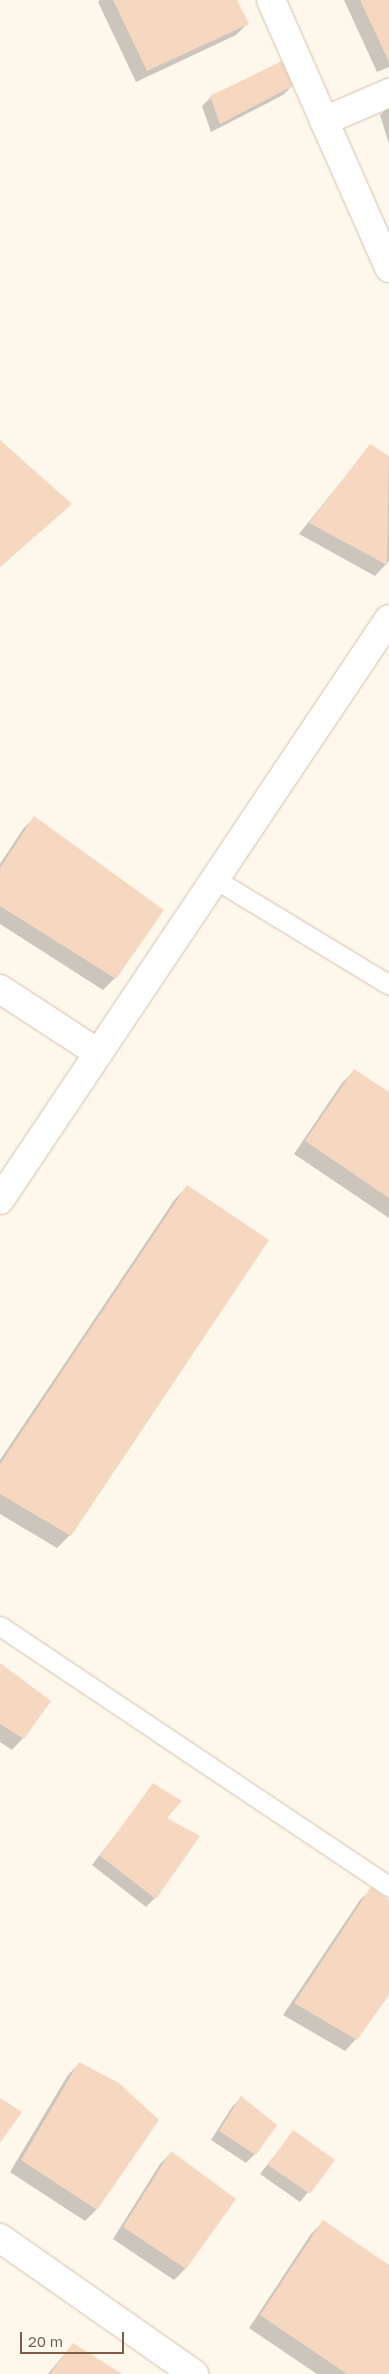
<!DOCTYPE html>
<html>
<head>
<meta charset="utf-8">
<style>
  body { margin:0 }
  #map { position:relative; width:389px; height:2374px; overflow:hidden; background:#fef7eb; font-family:"Golos Text",sans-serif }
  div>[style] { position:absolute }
  .shadow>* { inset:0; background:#0003 }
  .building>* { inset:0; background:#f6d7c0 }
  .roads { filter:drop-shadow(0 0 1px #d3bfae) drop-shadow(0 0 1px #d3bfae) }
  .service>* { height:19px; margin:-9.5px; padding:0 9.5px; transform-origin:9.5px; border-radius:9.5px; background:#fff }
  .minor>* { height:28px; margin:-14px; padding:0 14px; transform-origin:14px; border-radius:14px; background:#fff }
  span { translate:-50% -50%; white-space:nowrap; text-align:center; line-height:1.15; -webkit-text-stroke:4px #fffbf3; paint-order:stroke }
  .scale { position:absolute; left:20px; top:2332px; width:104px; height:22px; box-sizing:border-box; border:2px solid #7d5d4a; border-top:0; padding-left:6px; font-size:15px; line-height:18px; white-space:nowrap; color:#7d5d4a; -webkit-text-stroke:4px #fffbf3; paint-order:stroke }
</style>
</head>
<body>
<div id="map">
  <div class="shadow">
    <i style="clip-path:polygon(100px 0,236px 0,247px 24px,236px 35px,136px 82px,98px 2px)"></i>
    <i style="clip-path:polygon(344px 0,389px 0,389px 67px,377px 72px)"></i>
    <i style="clip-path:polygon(292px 86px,283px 95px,211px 132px,202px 106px,211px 97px)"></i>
    <i style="clip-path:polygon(389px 106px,389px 144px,380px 115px)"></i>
    <i style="clip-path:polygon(0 441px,70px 504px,0 567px)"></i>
    <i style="clip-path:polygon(370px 446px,389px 457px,389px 561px,375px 576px,299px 534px)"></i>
    <i style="clip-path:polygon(34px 818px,162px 911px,115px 978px,103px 990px,0 924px,0 864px,23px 829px)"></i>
    <i style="clip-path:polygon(354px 1071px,389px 1093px,389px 1218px,294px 1154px,342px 1083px)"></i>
    <i style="clip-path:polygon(187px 1187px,267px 1240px,70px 1535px,57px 1548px,0 1514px,0 1460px,175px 1199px)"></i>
    <i style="clip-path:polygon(0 1665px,23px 1738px,12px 1750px,0 1742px)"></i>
    <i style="clip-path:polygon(154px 1785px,165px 1818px,155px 1898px,146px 1907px,92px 1865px)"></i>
    <i style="clip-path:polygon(372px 1889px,389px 1902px,389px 1993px,356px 2039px,345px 2051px,283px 2015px,360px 1900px)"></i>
    <i style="clip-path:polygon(79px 2064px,96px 2210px,85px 2221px,10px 2172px,68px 2075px)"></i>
    <i style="clip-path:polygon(241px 2098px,255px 2154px,246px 2163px,211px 2140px,232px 2107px)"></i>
    <i style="clip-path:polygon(293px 2132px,334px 2160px,300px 2202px,260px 2174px)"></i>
    <i style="clip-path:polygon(171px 2153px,234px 2199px,185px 2269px,174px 2280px,113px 2239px,160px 2164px)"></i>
    <i style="clip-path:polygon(323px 2222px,389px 2266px,389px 2374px,317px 2374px,249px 2328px,311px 2234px)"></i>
    <i style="clip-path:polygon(73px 2344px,120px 2374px,48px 2374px)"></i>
  </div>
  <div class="building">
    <i style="clip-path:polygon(113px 0,237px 0,249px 24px,147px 71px)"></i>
    <i style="clip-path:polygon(360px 0,389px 0,389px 62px)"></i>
    <i style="clip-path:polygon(282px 61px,293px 86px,220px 124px,210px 96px)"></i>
    <i style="clip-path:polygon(0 440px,72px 504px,0 567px)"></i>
    <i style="clip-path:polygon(370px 444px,389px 456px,387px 565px,309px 523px)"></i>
    <i style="clip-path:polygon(34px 816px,164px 910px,116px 979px,0 906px,0 868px)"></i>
    <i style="clip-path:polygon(354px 1069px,389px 1092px,389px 1198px,305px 1141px)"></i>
    <i style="clip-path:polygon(187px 1185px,269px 1240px,71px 1536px,0 1494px,0 1464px)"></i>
    <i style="clip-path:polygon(0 1663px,51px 1701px,24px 1739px,0 1724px)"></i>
    <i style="clip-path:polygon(153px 1783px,182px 1801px,167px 1818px,200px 1836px,156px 1899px,100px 1856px)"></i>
    <i style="clip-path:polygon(371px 1887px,389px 1900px,389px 1995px,357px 2040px,294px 2003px)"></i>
    <i style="clip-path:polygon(79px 2062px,119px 2083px,159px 2120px,97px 2210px,21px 2160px)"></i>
    <i style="clip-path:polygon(241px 2096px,277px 2125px,256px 2155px,219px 2131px)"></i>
    <i style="clip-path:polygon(0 2098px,22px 2112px,0 2143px)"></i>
    <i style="clip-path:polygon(293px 2130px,335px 2160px,310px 2194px,268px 2165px)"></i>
    <i style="clip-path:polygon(171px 2151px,236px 2199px,186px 2269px,123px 2227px)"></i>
    <i style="clip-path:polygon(323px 2220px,389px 2265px,389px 2374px,347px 2374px,260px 2315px)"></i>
    <i style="clip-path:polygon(73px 2343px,122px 2374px,50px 2374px)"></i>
  </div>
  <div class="roads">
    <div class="service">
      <i style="left:215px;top:879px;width:204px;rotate:31.3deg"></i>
      <i style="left:0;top:1626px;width:468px;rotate:33.8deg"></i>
    </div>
    <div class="minor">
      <i style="left:271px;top:0;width:293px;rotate:66.2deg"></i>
      <i style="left:324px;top:121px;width:71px;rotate:-23.3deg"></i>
      <i style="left:0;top:989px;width:117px;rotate:33.1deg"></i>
      <i style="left:0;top:1200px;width:699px;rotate:-56.2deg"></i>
      <i style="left:0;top:2238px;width:237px;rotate:35deg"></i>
    </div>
  </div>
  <div class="scale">20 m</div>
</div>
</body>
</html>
